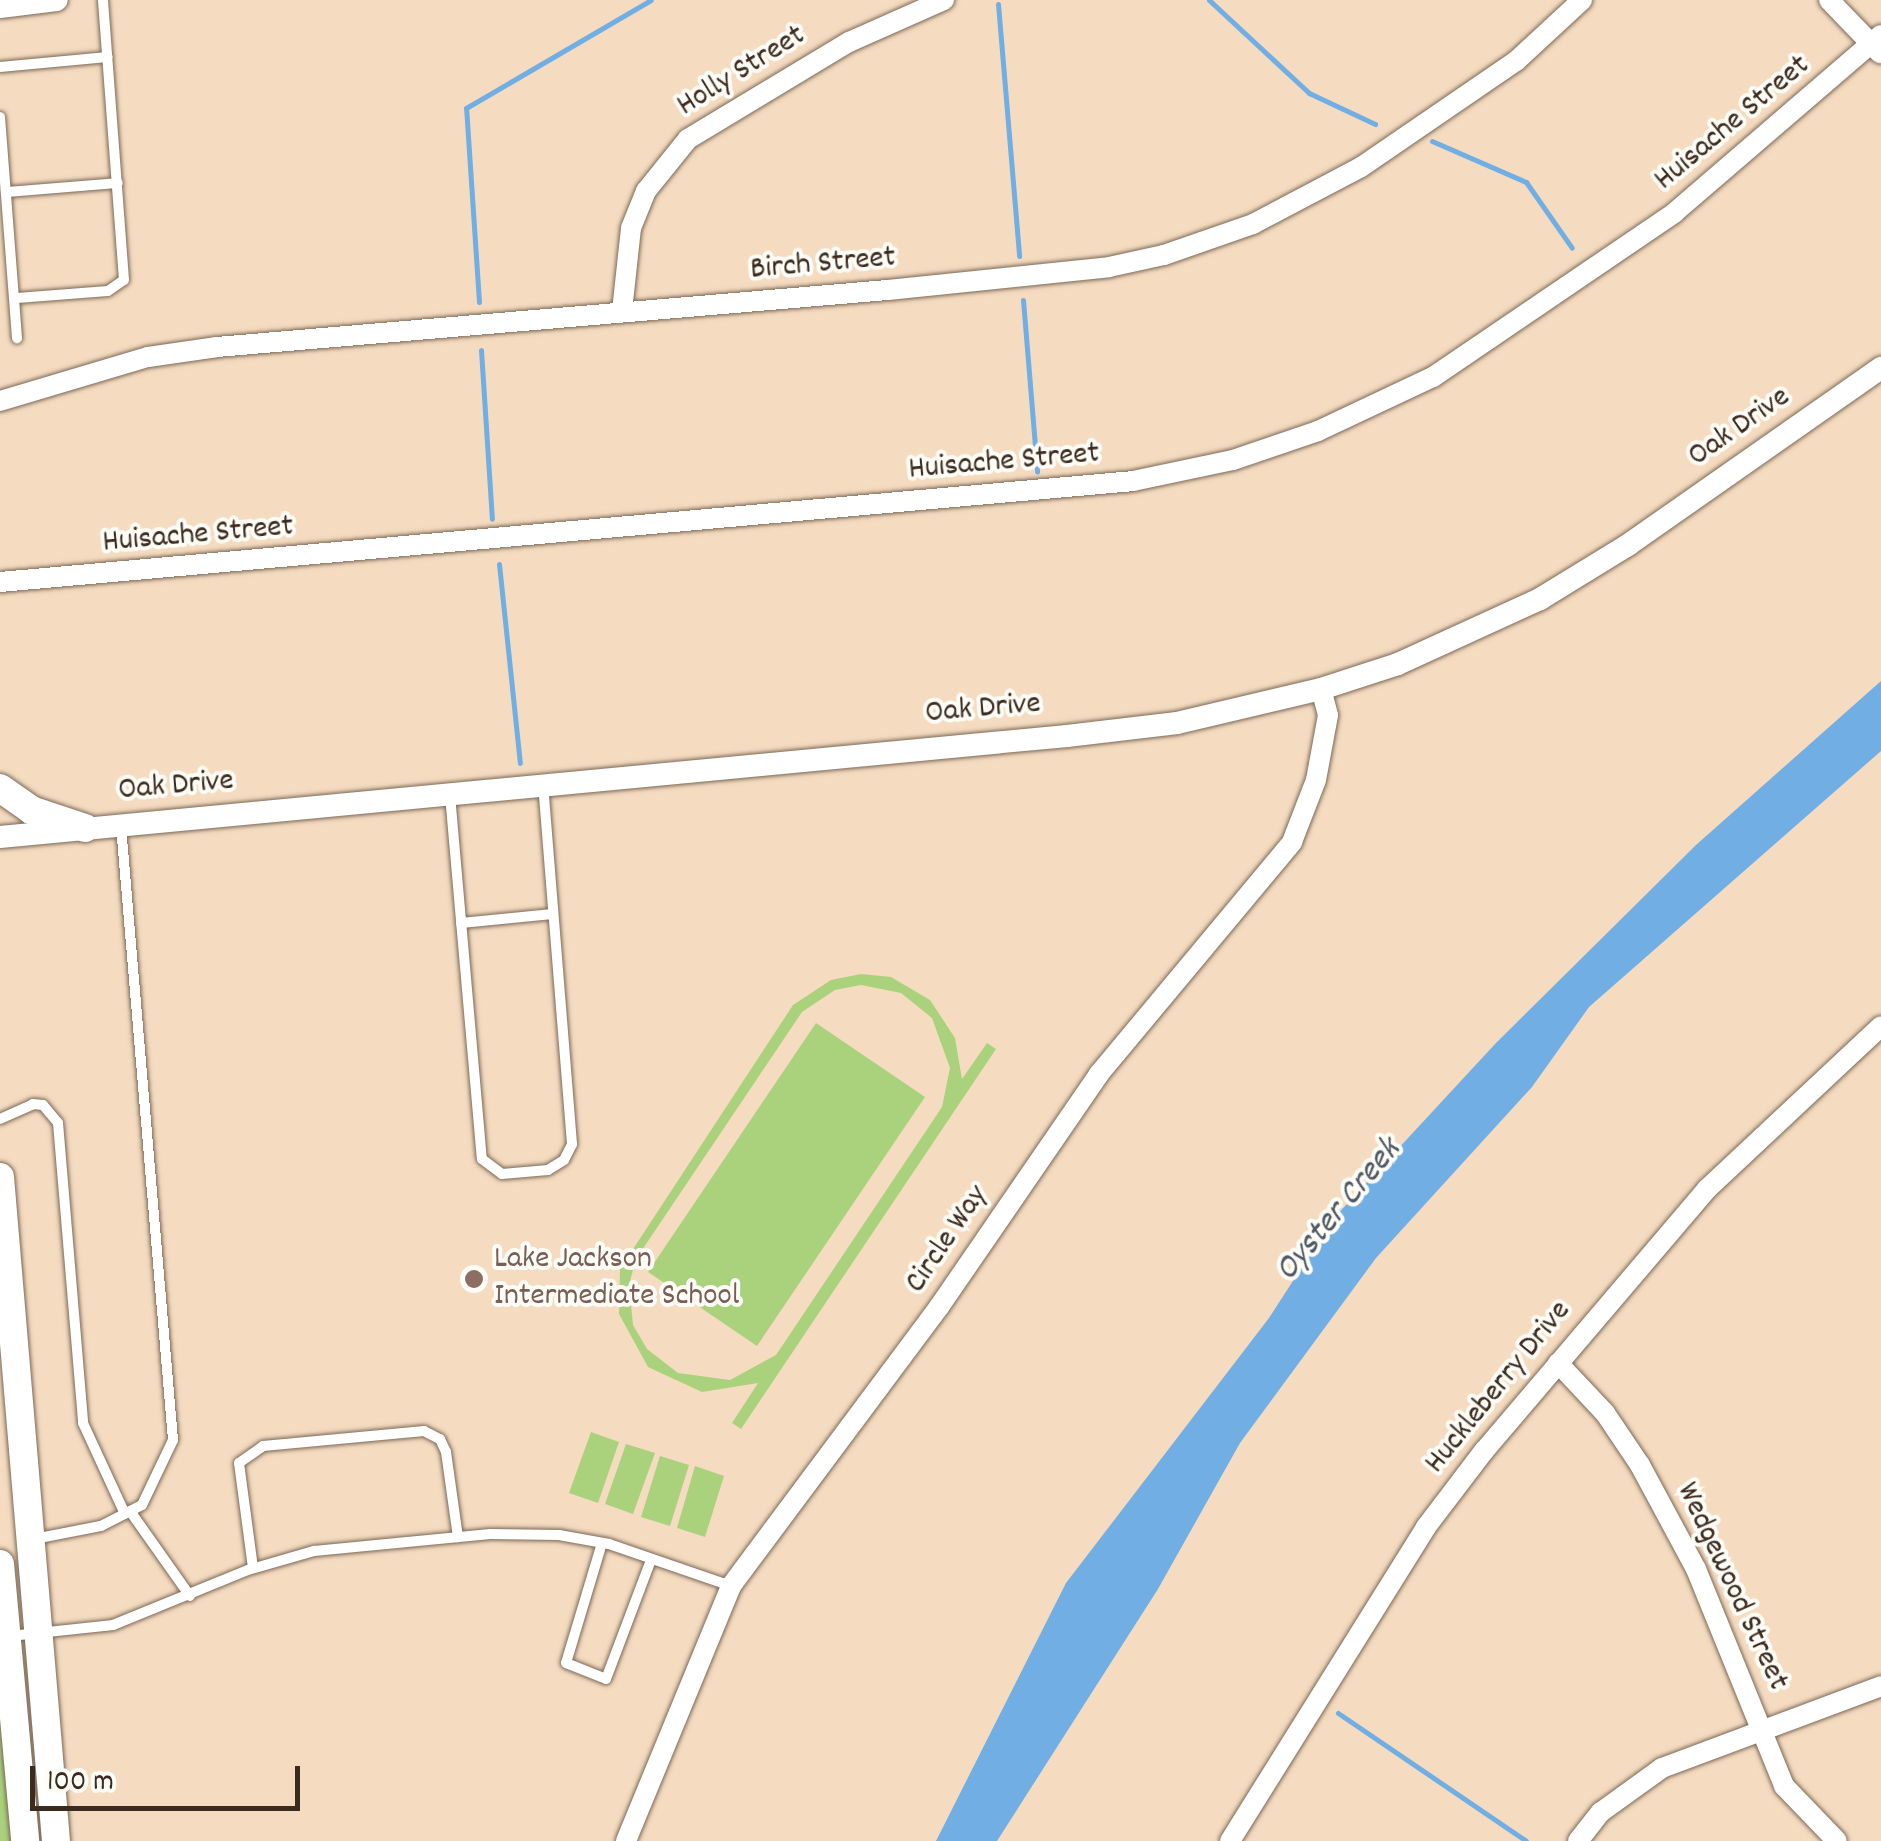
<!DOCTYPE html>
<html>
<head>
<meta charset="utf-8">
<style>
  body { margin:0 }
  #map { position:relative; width:1881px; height:1841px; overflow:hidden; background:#f5dcc0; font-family:Dekko,sans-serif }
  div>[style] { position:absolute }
  .green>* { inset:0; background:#aad27d }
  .water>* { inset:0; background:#71aee3 }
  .stream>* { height:5px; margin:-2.5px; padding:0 2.5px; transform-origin:2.5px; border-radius:2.5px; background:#71aee3 }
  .roads { filter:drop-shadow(0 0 2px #7c6857) drop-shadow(0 0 2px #7c6857) }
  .service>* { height:10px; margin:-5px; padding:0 5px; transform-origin:5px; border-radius:5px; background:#fff }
  .minor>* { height:20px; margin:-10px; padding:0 10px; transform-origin:10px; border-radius:10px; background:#fff }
  .tertiary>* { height:22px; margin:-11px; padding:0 11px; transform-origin:11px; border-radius:11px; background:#fff }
  .secondary>* { height:28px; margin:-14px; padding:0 14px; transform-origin:14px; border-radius:14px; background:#fff }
  .dots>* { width:28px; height:28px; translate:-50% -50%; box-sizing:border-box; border:5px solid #fdfcf7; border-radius:50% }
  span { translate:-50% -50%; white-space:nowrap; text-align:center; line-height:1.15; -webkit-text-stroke:8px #fdfcf7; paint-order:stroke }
  .street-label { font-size:32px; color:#3b2a1e }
  .education-label { font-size:32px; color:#785e54 }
  .left { translate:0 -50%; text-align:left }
  .water-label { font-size:35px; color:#4e5863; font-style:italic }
  .scale { position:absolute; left:30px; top:1766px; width:270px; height:45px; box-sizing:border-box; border:5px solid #3b2a1e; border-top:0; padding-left:12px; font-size:30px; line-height:35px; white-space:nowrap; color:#3b2a1e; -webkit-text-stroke:8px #fdfcf7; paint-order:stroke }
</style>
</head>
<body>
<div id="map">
  <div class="green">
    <i style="clip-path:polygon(evenodd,861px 974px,891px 977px,930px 1000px,955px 1038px,962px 1079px,987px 1043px,996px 1049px,741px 1429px,732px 1423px,758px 1383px,702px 1392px,648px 1367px,619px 1314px,620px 1269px,793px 1005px,831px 980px,861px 974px,861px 985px,901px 993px,932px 1018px,950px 1068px,942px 1107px,776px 1355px,730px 1380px,678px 1373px,647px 1349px,633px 1325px,629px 1285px,636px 1259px,802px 1012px,835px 990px,861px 985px)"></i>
    <i style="clip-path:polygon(816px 1023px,925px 1097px,757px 1346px,648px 1272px)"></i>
    <i style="clip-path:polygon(591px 1432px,619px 1442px,598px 1503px,569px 1493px)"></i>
    <i style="clip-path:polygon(626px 1444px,655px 1453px,633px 1514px,605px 1504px)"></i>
    <i style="clip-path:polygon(660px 1456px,689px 1465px,670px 1526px,641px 1517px)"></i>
    <i style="clip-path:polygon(695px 1466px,724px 1476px,705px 1537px,677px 1528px)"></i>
    <i style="clip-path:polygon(0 1704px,12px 1841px,0 1841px)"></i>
  </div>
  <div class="water">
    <i style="clip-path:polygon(1881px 681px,1881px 751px,1589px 1007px,1532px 1087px,1376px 1258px,1240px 1443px,1158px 1589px,997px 1841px,936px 1841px,1066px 1583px,1269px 1318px,1333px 1219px,1496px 1043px,1696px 845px)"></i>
  </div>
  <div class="stream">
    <i style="left:1209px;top:0;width:137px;rotate:42.9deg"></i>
    <i style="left:1309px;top:93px;width:73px;rotate:25.2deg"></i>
    <i style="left:998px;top:4px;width:253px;rotate:85.2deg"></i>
    <i style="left:1432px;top:141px;width:103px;rotate:23.6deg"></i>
    <i style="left:1526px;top:182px;width:80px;rotate:55.1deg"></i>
    <i style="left:1023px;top:300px;width:172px;rotate:85.3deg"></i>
    <i style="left:479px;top:302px;width:194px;rotate:-93.8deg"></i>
    <i style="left:466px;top:108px;width:214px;rotate:-30.3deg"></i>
    <i style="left:481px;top:350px;width:169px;rotate:86.3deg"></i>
    <i style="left:499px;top:564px;width:200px;rotate:84deg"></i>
    <i style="left:1338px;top:1713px;width:227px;rotate:34.2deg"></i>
  </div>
  <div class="roads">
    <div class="service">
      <i style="left:0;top:67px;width:108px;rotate:-5.3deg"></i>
      <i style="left:0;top:117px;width:222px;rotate:85.6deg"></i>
      <i style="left:6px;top:192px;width:112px;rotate:-4.6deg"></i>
      <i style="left:17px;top:298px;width:91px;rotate:-4.4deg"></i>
      <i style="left:108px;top:291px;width:19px;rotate:-35deg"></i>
      <i style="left:124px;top:280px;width:281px;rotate:-94.3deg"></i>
      <i style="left:450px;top:795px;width:365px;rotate:85deg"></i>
      <i style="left:482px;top:1159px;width:25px;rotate:37deg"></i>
      <i style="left:502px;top:1174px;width:46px;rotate:-5deg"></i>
      <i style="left:548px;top:1170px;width:19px;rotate:-32deg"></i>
      <i style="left:564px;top:1160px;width:18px;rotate:-63deg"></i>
      <i style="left:572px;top:1144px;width:359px;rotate:-94.6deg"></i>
      <i style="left:461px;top:923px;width:92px;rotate:-5.6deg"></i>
      <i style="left:0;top:1119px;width:36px;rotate:-24deg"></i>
      <i style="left:33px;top:1104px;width:10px;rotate:6deg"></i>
      <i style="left:43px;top:1105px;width:23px;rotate:50deg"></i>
      <i style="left:58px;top:1123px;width:301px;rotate:85.2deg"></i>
      <i style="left:83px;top:1423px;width:100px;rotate:65.2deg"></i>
      <i style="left:130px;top:1511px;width:104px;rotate:54.8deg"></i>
      <i style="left:34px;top:1539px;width:68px;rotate:-11deg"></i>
      <i style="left:101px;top:1526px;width:46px;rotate:-27.1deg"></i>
      <i style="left:142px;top:1505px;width:72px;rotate:-64.5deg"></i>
      <i style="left:173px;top:1440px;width:616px;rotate:-94.84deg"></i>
      <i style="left:602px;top:1543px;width:125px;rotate:106.7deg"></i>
      <i style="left:566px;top:1663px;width:43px;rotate:21.8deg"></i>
      <i style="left:606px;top:1679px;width:127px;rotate:-69.3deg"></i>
      <i style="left:253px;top:1568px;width:106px;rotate:-97.6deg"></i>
      <i style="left:239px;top:1463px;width:29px;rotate:-35deg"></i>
      <i style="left:263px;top:1446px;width:162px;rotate:-5.3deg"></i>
      <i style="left:424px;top:1431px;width:18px;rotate:27deg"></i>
      <i style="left:440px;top:1439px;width:14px;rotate:65deg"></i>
      <i style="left:446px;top:1452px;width:86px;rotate:82deg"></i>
      <i style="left:10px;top:1636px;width:104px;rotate:-6.1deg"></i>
      <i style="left:113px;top:1625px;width:146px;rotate:-22.2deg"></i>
      <i style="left:248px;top:1570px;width:69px;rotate:-16.1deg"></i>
      <i style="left:314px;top:1551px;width:177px;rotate:-5.5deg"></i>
      <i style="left:490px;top:1534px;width:69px;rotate:0.8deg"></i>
      <i style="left:559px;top:1535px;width:51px;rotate:10.2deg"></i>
      <i style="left:609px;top:1544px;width:129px;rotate:19deg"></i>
    </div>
    <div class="minor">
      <i style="left:1829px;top:0;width:74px;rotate:46.1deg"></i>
      <i style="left:622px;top:311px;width:83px;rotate:-83.8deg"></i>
      <i style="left:631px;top:228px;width:40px;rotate:-68deg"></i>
      <i style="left:646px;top:191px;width:67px;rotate:-51.1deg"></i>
      <i style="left:688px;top:139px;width:188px;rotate:-31.1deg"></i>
      <i style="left:849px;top:42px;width:104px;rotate:-23.9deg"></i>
      <i style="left:0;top:401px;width:154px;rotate:-16.6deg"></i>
      <i style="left:148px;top:357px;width:70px;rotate:-8.2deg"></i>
      <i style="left:217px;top:347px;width:673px;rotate:-4.86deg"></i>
      <i style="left:888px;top:290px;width:222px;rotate:-5.9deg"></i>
      <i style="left:1109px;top:267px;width:56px;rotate:-12.3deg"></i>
      <i style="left:1164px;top:255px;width:94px;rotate:-19.2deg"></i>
      <i style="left:1253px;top:224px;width:122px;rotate:-27.8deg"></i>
      <i style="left:1361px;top:167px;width:188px;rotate:-34.4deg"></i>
      <i style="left:1516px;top:61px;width:90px;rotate:-42.7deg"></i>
      <i style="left:0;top:582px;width:1137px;rotate:-5.09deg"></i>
      <i style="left:1133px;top:481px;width:102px;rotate:-11.9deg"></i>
      <i style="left:1233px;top:460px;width:90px;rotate:-18.8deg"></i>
      <i style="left:1318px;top:431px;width:127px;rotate:-25.2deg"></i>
      <i style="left:1433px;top:377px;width:292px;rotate:-34.2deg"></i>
      <i style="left:1674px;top:213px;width:273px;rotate:-40.7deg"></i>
      <i style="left:1558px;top:1363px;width:69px;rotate:46.8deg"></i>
      <i style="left:1605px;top:1413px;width:63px;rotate:56.1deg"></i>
      <i style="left:1640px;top:1465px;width:118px;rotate:61.7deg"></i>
      <i style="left:1696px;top:1569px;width:234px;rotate:67.9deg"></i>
      <i style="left:1784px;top:1786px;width:76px;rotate:46.1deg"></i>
      <i style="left:626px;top:1841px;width:276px;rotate:-67.6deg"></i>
      <i style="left:731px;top:1586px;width:348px;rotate:-53.3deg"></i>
      <i style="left:939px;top:1307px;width:283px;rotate:-55.5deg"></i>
      <i style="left:1099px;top:1074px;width:302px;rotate:-50.2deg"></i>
      <i style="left:1292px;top:842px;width:66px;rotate:-68.8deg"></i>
      <i style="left:1316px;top:780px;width:66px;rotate:-79.5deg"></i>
      <i style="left:1328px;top:715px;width:27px;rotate:-105deg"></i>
      <i style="left:1230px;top:1841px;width:370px;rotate:-58deg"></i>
      <i style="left:1426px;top:1527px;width:96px;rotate:-52.7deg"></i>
      <i style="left:1484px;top:1451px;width:344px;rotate:-49.6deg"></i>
      <i style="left:1707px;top:1189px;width:238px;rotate:-43.1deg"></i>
      <i style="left:1578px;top:1841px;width:37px;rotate:-52deg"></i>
      <i style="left:1601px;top:1812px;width:75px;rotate:-35.8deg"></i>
      <i style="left:1662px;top:1768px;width:234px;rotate:-20.5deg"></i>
    </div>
    <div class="tertiary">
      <i style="left:0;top:7px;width:57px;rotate:-7deg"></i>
      <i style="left:0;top:837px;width:1072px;rotate:-5.41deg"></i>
      <i style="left:1067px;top:736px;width:111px;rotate:-6.7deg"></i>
      <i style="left:1177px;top:723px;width:148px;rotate:-13.3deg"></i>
      <i style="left:1321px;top:689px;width:81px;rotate:-18deg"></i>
      <i style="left:1398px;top:664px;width:156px;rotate:-24.6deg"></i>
      <i style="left:1540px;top:599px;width:103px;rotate:-31.5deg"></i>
      <i style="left:1628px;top:545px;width:309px;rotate:-35deg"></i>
    </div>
    <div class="secondary">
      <i style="left:0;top:788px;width:38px;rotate:35deg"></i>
      <i style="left:31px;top:810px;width:57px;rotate:18.4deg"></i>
      <i style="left:0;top:1177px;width:666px;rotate:85.18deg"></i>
      <i style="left:0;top:1564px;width:278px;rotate:84.8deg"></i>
    </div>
  </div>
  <div class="dots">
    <i style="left:474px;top:1279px;background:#8d6e63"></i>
  </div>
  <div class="street-label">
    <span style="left:742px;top:72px;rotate:-32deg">Holly Street</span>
    <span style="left:1733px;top:124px;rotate:-40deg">Huisache Street</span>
    <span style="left:823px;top:265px;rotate:-5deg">Birch Street</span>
    <span style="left:1740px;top:428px;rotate:-35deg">Oak Drive</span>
    <span style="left:1004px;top:463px;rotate:-5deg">Huisache Street</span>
    <span style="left:198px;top:536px;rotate:-5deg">Huisache Street</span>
    <span style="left:983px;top:710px;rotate:-5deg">Oak Drive</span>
    <span style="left:176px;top:787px;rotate:-5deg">Oak Drive</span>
    <span style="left:948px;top:1240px;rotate:-56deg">Circle Way</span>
    <span style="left:1499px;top:1388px;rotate:-51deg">Huckleberry Drive</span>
    <span style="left:1731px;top:1587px;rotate:65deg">Wedgewood Street</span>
  </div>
  <div class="education-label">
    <span class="left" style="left:494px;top:1279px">Lake Jackson<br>Intermediate School</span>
  </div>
  <div class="water-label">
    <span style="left:1339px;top:1211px;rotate:-50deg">Oyster Creek</span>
  </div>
  <div class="scale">100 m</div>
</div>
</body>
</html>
